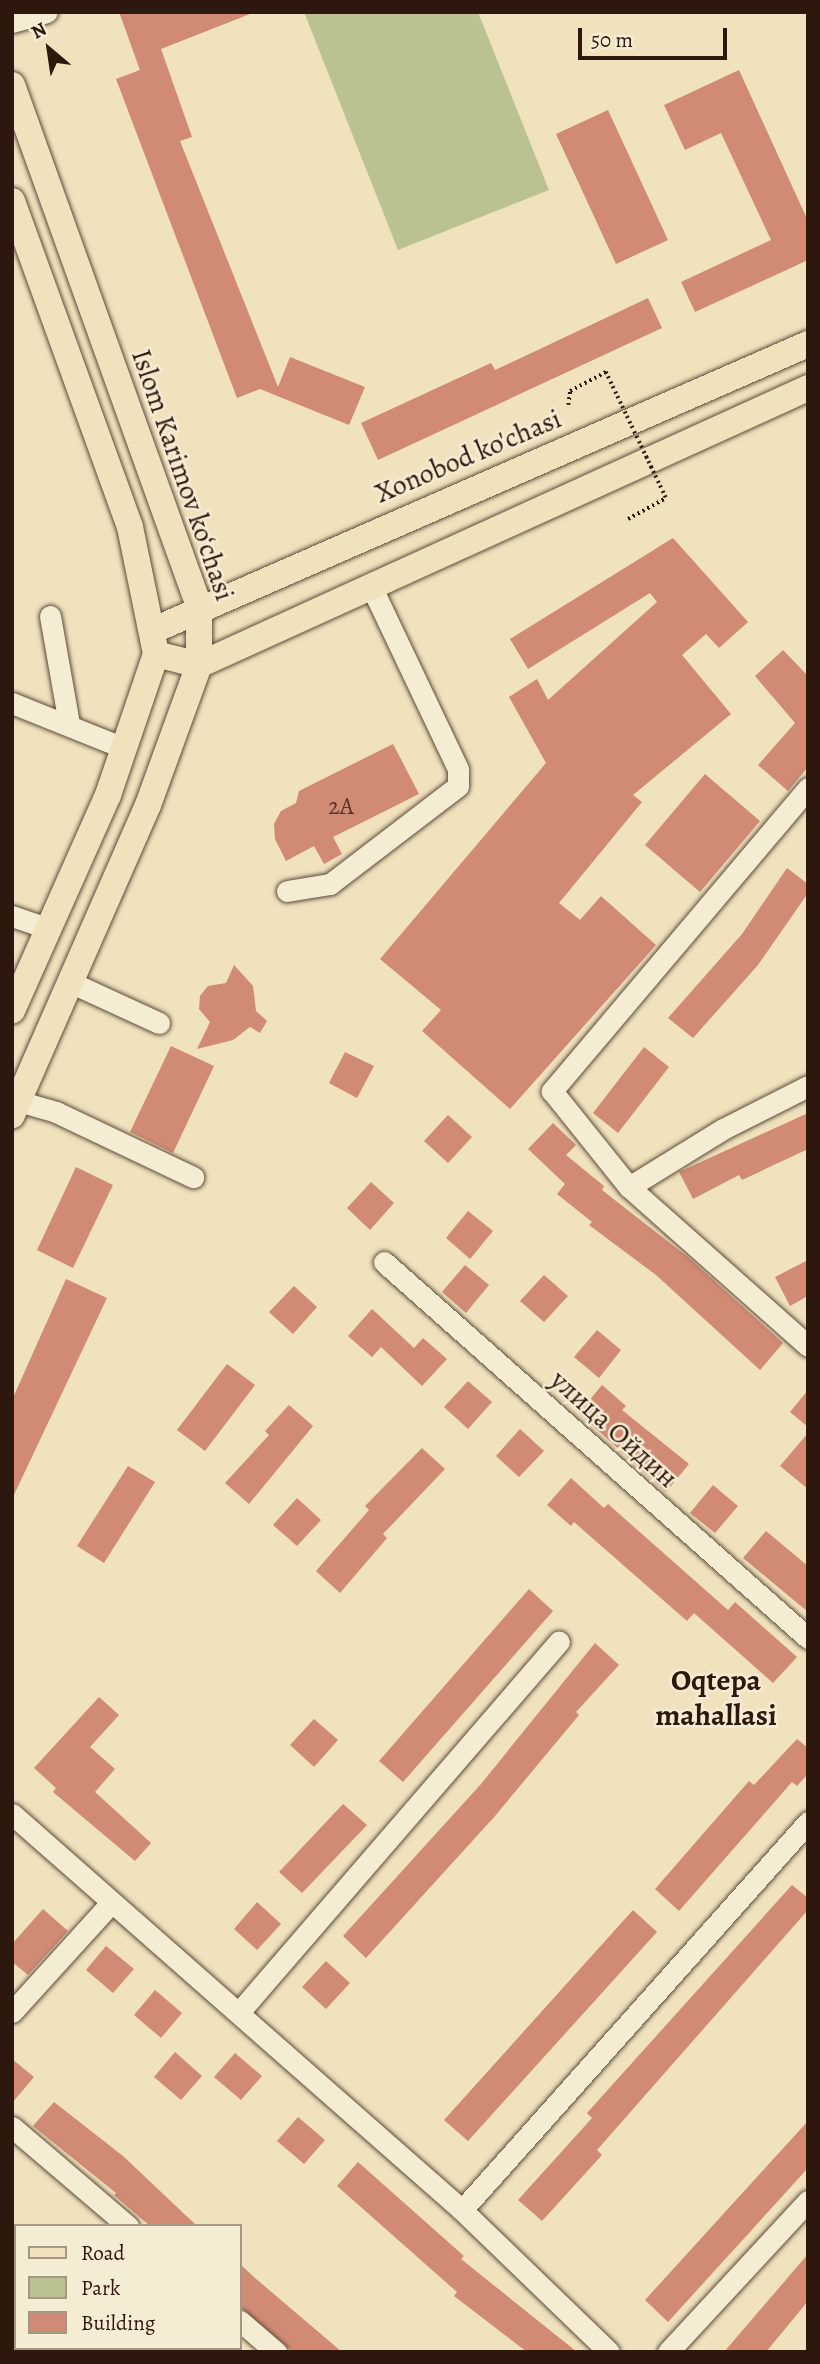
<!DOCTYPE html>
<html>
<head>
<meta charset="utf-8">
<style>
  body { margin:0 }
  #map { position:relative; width:820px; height:2364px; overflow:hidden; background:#efe2bd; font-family:Alegreya,serif }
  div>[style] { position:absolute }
  .green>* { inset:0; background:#bac390 }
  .building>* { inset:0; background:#d18a73 }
  .path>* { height:3.5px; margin-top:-1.75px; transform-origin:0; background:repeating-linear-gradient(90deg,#2e170c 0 2px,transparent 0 5.5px) }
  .roads { filter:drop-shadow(0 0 2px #5e4a38) drop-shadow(0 0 2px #5e4a38) }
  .minor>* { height:21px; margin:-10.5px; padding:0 10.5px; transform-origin:10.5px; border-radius:10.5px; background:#f5ecd4 }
  .major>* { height:26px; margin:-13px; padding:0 13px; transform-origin:13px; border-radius:13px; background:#efe2bd }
  .path-bridge>* { height:3.5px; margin-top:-1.75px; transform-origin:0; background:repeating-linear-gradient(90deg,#2e170c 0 2px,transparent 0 5.5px) }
  span { translate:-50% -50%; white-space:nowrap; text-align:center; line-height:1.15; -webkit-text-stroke:5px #f5ecd4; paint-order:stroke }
  .number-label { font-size:24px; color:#573426 }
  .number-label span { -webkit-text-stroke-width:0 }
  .street-label { font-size:28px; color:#2e170c }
  .neighbourhood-label { font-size:30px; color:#2e170c; font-weight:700 }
  .frame { position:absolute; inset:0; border:14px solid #2e170c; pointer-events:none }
  .legend { position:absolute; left:14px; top:2224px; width:228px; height:126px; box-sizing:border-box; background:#f5ecd4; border:2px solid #a59784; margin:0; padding:9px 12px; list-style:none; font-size:21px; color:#2e170c }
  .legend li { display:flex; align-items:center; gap:14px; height:35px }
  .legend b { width:35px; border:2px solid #a59784 }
  .north { position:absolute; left:14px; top:14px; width:70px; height:70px; -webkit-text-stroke:5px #f5ecd4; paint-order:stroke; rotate:331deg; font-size:19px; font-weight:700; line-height:28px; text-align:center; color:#2e170c }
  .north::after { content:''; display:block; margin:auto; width:24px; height:32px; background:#2e170c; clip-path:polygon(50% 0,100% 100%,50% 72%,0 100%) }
  .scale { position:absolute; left:578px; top:28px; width:149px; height:32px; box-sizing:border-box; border:4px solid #2e170c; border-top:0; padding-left:9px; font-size:21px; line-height:24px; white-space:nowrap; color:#2e170c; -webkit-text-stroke:5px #f5ecd4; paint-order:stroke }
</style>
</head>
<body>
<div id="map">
  <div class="green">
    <i style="clip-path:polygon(304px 12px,478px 12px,549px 190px,398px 250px)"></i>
  </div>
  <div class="building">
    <i style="clip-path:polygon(119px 12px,255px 12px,161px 49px,192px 137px,180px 141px,278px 387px,290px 357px,365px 387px,349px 425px,260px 389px,237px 398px,116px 79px,140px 70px)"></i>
    <i style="clip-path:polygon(739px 70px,808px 221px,808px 260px,695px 312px,681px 282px,771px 240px,721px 133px,685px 150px,664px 105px)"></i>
    <i style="clip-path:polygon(608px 110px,668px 240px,616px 264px,556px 134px)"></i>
    <i style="clip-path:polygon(648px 298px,662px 328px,378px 460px,361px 423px,491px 363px,495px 370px)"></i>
    <i style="clip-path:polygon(673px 538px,748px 622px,719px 648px,706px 634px,682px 655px,731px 714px,633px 795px,642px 802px,559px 903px,580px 920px,601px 896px,656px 945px,510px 1109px,422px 1031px,441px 1010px,380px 959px,546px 763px,509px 697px,537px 679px,548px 700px,657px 602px,650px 593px,528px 669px,510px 639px)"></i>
    <i style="clip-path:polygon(783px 650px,808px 676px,808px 767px,788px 791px,758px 765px,795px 723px,755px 676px)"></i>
    <i style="clip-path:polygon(393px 744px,419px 794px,333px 837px,342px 854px,324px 864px,314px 846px,286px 861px,275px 839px,274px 824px,281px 811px,296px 803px,299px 791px)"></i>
    <i style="clip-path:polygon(705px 774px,760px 821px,700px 892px,645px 845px)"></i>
    <i style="clip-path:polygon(787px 868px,808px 884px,808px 893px,758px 965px,693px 1038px,668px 1018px,742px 934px)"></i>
    <i style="clip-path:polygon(234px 965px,253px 986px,256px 1011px,267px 1021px,260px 1033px,250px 1027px,233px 1040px,197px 1049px,210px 1022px,199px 1009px,200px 996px,208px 986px,226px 983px)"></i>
    <i style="clip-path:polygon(171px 1046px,214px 1066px,173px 1153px,130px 1132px)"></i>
    <i style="clip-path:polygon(644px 1047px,669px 1067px,618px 1133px,593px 1113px)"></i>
    <i style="clip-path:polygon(345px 1052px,374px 1066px,357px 1098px,329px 1083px)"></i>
    <i style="clip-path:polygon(808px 1113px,808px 1149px,742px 1180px,739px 1175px,693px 1199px,679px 1172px)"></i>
    <i style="clip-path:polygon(448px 1115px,472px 1137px,448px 1163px,424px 1141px)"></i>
    <i style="clip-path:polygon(553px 1123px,576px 1145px,566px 1155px,604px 1186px,602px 1190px,689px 1258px,783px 1343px,760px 1370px,656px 1275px,589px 1225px,592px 1222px,557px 1194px,565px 1184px,528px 1149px)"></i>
    <i style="clip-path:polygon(76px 1167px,113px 1185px,73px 1268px,37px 1250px)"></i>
    <i style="clip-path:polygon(371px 1182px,394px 1203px,370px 1230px,347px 1208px)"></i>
    <i style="clip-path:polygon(468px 1211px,493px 1231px,470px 1259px,446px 1238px)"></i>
    <i style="clip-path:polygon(808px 1260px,808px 1296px,790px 1306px,775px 1277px)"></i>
    <i style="clip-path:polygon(465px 1265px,489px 1285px,466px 1313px,442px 1292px)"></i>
    <i style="clip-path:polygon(544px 1275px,568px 1296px,544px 1322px,520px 1301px)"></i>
    <i style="clip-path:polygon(66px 1279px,107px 1298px,12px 1499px,12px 1400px)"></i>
    <i style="clip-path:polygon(294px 1286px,317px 1307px,293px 1334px,269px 1312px)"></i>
    <i style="clip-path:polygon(372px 1309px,414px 1348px,423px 1338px,447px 1359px,422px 1386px,381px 1347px,372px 1357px,348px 1336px)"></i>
    <i style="clip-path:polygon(597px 1330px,621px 1350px,599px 1378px,574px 1357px)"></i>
    <i style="clip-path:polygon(227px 1364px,255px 1385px,205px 1451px,177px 1430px)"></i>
    <i style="clip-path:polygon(468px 1381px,492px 1402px,468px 1429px,444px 1407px)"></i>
    <i style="clip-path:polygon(602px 1385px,626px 1406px,622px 1410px,689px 1464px,666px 1492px,579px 1413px)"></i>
    <i style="clip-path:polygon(808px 1390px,808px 1427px,790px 1412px)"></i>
    <i style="clip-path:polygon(289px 1405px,313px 1426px,249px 1504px,225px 1483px,269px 1435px,265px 1431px)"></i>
    <i style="clip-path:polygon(520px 1429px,544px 1451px,519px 1477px,496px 1456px)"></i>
    <i style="clip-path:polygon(808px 1433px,808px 1489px,780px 1466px)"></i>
    <i style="clip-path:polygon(422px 1448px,445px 1469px,383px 1534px,387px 1538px,340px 1593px,316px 1571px,369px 1510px,365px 1506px)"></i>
    <i style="clip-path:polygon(128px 1466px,155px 1482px,104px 1563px,77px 1546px)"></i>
    <i style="clip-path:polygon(571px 1478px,604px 1508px,608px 1504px,728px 1610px,735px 1602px,797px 1657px,773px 1683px,694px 1613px,687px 1621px,574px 1522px,571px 1526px,547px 1505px)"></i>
    <i style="clip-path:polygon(713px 1485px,738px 1506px,715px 1533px,690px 1513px)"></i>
    <i style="clip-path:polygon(297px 1498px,321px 1520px,297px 1546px,273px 1525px)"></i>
    <i style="clip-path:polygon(766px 1531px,808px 1566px,808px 1612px,743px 1558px)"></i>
    <i style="clip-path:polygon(529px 1589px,553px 1611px,403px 1782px,379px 1761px)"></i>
    <i style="clip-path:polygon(595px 1643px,619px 1665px,576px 1712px,579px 1715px,495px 1816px,366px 1958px,343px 1936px,481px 1784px)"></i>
    <i style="clip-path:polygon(99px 1697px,119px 1715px,90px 1747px,115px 1769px,95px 1792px,151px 1843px,135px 1861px,53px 1792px,56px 1788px,34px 1768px)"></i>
    <i style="clip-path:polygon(314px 1719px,338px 1740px,314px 1767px,290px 1745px)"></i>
    <i style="clip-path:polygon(797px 1739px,808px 1748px,808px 1774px,797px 1786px,792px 1782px,679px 1911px,655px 1889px,749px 1781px,754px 1785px)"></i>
    <i style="clip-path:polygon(343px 1804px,367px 1825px,302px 1893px,279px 1872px)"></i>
    <i style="clip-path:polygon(792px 1885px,808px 1898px,808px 1910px,597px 2150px,602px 2155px,542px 2221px,518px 2200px,592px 2118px,587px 2113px)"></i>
    <i style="clip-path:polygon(257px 1902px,281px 1924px,257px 1950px,234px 1929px)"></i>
    <i style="clip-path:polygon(43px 1909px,68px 1931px,28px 1975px,12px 1962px,12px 1944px)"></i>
    <i style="clip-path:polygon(633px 1910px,657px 1932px,468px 2141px,444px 2120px)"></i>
    <i style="clip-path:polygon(106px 1946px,134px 1969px,113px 1993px,86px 1970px)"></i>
    <i style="clip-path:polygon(326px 1961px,350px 1983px,326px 2009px,302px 1987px)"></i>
    <i style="clip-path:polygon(155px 1990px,182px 2013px,161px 2038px,134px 2015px)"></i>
    <i style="clip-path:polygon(175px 2052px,202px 2076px,181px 2100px,154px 2077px)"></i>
    <i style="clip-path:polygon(235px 2053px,262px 2076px,241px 2100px,214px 2077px)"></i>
    <i style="clip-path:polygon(12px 2059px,34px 2077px,12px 2103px)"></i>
    <i style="clip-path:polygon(54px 2102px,123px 2156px,197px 2226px,150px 2226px,114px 2195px,116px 2193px,33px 2126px)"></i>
    <i style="clip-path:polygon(298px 2117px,325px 2140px,304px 2164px,277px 2141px)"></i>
    <i style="clip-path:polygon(808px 2121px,808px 2168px,668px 2322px,645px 2300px)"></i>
    <i style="clip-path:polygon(358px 2162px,464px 2256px,461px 2259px,577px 2352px,527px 2352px,454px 2296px,457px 2292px,337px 2186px)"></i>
    <i style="clip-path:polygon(808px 2254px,808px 2301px,766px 2352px,724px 2352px)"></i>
    <i style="clip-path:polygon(240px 2264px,255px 2278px,342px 2352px,293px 2352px,240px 2307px)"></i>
  </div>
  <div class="path">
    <i style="left:568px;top:405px;width:14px;rotate:-82deg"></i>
    <i style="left:570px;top:391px;width:41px;rotate:-27.8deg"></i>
    <i style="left:628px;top:519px;width:43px;rotate:-28.9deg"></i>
  </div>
  <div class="roads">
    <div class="minor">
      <i style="left:12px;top:22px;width:36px;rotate:-16deg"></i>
      <i style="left:50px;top:616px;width:110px;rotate:80deg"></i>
      <i style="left:12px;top:703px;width:121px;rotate:21.9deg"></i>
      <i style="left:808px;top:788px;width:397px;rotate:130.2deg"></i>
      <i style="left:552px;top:1091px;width:123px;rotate:51.3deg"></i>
      <i style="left:629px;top:1187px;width:239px;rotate:41.6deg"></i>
      <i style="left:287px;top:891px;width:44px;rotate:-9.2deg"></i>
      <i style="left:330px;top:884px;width:161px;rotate:-37.4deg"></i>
      <i style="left:458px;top:786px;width:17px;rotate:-90deg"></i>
      <i style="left:458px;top:769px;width:203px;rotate:-115.4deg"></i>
      <i style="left:12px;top:916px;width:39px;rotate:19deg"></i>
      <i style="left:70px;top:982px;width:98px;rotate:24.7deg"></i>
      <i style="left:18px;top:1101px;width:40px;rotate:16deg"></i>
      <i style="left:56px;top:1112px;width:152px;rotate:25.4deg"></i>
      <i style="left:629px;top:1187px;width:110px;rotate:-31.7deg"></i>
      <i style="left:723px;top:1129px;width:95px;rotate:-26.8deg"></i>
      <i style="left:384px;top:1262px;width:567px;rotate:41.57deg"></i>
      <i style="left:12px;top:1814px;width:599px;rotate:41.35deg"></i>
      <i style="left:462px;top:2210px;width:204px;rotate:44deg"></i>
      <i style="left:240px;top:2011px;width:488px;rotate:-49.2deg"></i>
      <i style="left:12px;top:2012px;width:146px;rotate:-47.8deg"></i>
      <i style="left:12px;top:2127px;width:153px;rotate:40.5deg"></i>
      <i style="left:462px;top:2210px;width:520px;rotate:-48.27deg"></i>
      <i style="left:240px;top:2321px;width:48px;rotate:40.7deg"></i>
      <i style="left:668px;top:2352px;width:206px;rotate:-47.2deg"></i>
    </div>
    <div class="major">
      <i style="left:12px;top:85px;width:554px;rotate:70.26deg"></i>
      <i style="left:199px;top:606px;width:59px;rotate:90deg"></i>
      <i style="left:199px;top:665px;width:149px;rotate:110deg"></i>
      <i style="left:148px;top:805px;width:339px;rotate:113.7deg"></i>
      <i style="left:12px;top:201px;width:347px;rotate:70.1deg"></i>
      <i style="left:130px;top:527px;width:130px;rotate:78.4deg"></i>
      <i style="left:156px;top:654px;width:149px;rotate:108.8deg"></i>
      <i style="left:108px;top:795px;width:236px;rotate:114deg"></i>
      <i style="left:154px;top:630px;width:714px;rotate:-23.62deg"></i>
      <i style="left:156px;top:654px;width:44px;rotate:14.3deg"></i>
      <i style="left:199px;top:665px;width:669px;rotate:-24.46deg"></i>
    </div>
  </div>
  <div class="path-bridge">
    <i style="left:606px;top:372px;width:140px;rotate:64.5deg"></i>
  </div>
  <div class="number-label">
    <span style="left:341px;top:807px">2A</span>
  </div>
  <div class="street-label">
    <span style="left:468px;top:456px;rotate:-23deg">Xonobod ko'chasi</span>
    <span style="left:183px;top:475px;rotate:71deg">Islom Karimov ko‘chasi</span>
    <span style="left:614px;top:1429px;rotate:42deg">улица Ойдин</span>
  </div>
  <div class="neighbourhood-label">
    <span style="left:716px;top:1697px">Oqtepa<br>mahallasi</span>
  </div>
  <div class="frame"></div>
  <ul class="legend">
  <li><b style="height:9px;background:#efe2bd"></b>Road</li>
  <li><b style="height:19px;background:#bac390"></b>Park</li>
  <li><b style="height:19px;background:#d18a73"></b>Building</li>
  </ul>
  <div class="north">N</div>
  <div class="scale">50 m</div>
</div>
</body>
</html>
